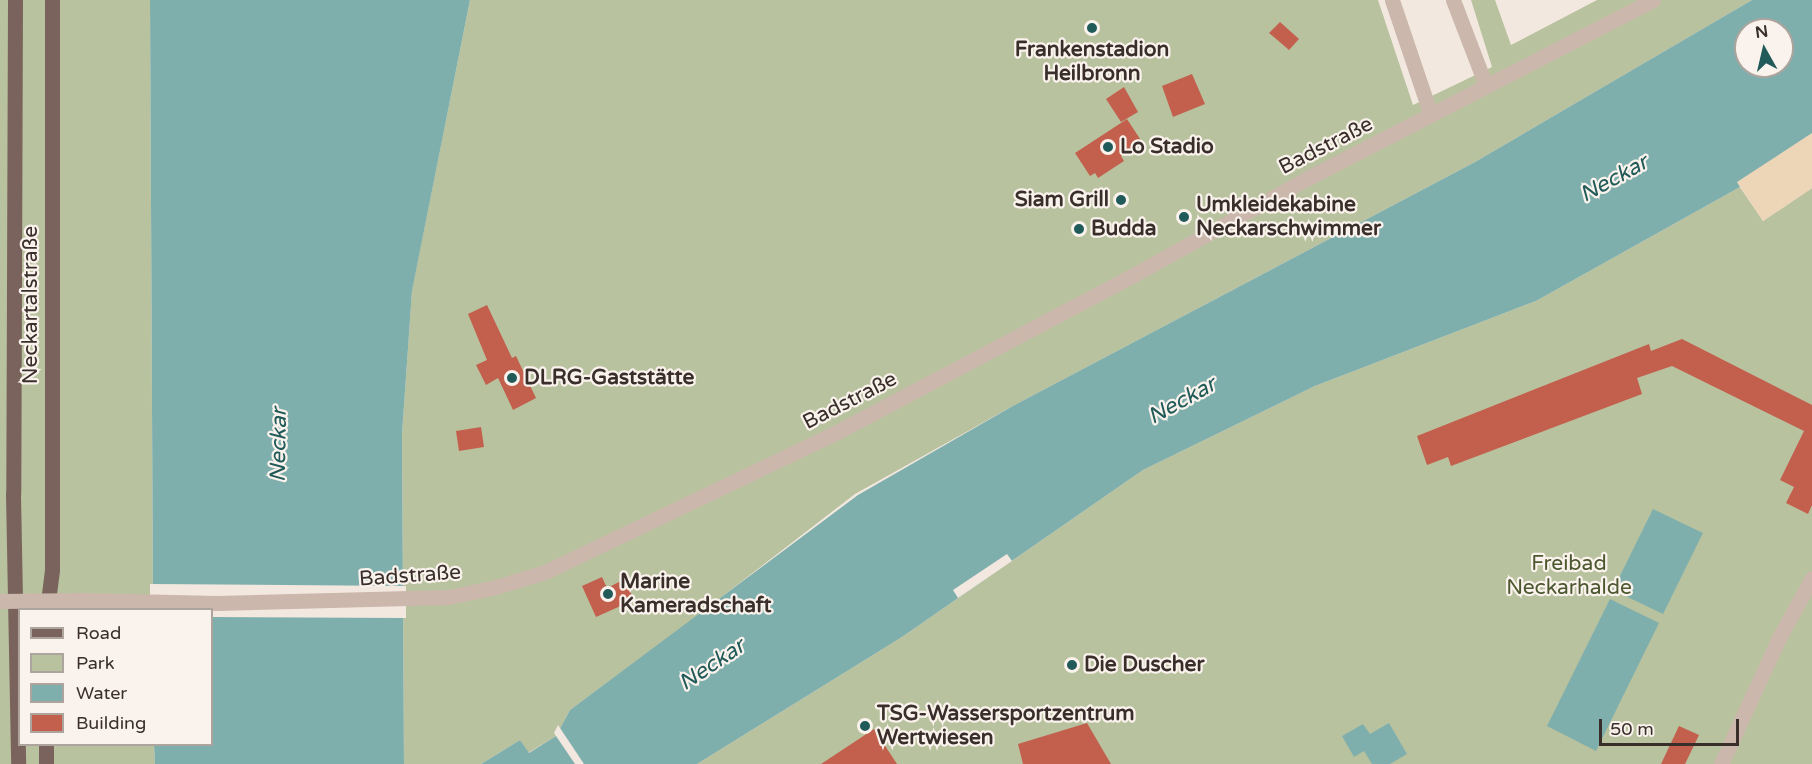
<!DOCTYPE html>
<html>
<head>
<meta charset="utf-8">
<style>
  body { margin:0 }
  #map { position:relative; width:1812px; height:764px; overflow:hidden; background:#f3e8df; font-family:"Varela Round",sans-serif }
  div>[style] { position:absolute }
  .green>* { inset:0; background:#b9c29f }
  .sand>* { inset:0; background:#edd6b7 }
  .water>* { inset:0; background:#7fafad }
  .pier>* { inset:0; background:#f3e8df }
  .building>* { inset:0; background:#c35f4d }
  .minor>* { height:15px; margin:-7.5px; padding:0 7.5px; transform-origin:7.5px; border-radius:7.5px; background:#cbb7ab }
  .primary>* { height:15px; margin:-7.5px; padding:0 7.5px; transform-origin:7.5px; border-radius:7.5px; background:#7a635c }
  .minor-bridge>* { height:15px; margin:-7.5px; padding:0 7.5px; transform-origin:7.5px; border-radius:7.5px; background:#cbb7ab }
  .dots>* { width:16px; height:16px; translate:-50% -50%; box-sizing:border-box; border:3px solid #faf2ec; border-radius:50% }
  span { translate:-50% -50%; white-space:nowrap; text-align:center; line-height:1.15; -webkit-text-stroke:4.5px #faf2ec; paint-order:stroke }
  .poi-label { font-size:21px; color:#392e2a; font-weight:700 }
  .left { translate:0 -50%; text-align:left }
  .right { translate:-100% -50%; text-align:right }
  .street-label { font-size:21px; color:#392e2a }
  .park-label { font-size:21px; color:#4b572e }
  .water-label { font-size:22px; color:#205a59; font-style:italic }
  .legend { position:absolute; left:18px; top:608px; width:195px; height:138px; box-sizing:border-box; background:#faf2ec; border:2px solid #ada49e; margin:0; padding:8px 10px; list-style:none; font-size:18px; color:#392e2a }
  .legend li { display:flex; align-items:center; gap:12px; height:30px }
  .legend b { width:30px; border:2px solid #ada49e }
  .north { position:absolute; left:1734px; top:18px; width:60px; height:60px; box-sizing:border-box; background:#faf2ec; border:2px solid #ada49e; border-radius:50%; rotate:352deg; font-size:16px; font-weight:700; line-height:24px; text-align:center; color:#392e2a }
  .north::after { content:''; display:block; margin:auto; width:21px; height:27px; background:#205a59; clip-path:polygon(50% 0,100% 100%,50% 72%,0 100%) }
  .scale { position:absolute; left:1599px; top:719px; width:140px; height:27px; box-sizing:border-box; border:3px solid #392e2a; border-top:0; padding-left:8px; font-size:18px; line-height:21px; white-space:nowrap; color:#392e2a; -webkit-text-stroke:4px #faf2ec; paint-order:stroke }
</style>
</head>
<body>
<div id="map">
  <div class="green">
    <i style="clip-path:polygon(0 0,150px 0,153px 609px,20px 610px,20px 744px,154px 745px,155px 764px,0 764px)"></i>
    <i style="clip-path:polygon(470px 0,1378px 0,1413px 105px,1492px 67px,1471px 0,1495px 0,1511px 45px,1597px 0,1752px 0,1475px 162px,1011px 407px,855px 494px,689px 622px,570px 710px,556px 736px,528px 753px,520px 740px,481px 764px,404px 764px,402px 434px,412px 290px)"></i>
    <i style="clip-path:polygon(1740px 187px,1763px 221px,1812px 188px,1812px 764px,697px 764px,902px 637px,1143px 470px,1315px 386px,1536px 301px)"></i>
  </div>
  <div class="sand">
    <i style="clip-path:polygon(1812px 132px,1812px 188px,1763px 221px,1737px 182px)"></i>
  </div>
  <div class="water">
    <i style="clip-path:polygon(150px 0,470px 0,412px 291px,402px 434px,404px 764px,155px 764px,154px 745px,212px 744px,212px 610px,153px 609px)"></i>
    <i style="clip-path:polygon(evenodd,1752px 0,1812px 0,1812px 133px,1737px 182px,1740px 187px,1536px 301px,1315px 386px,1143px 470px,902px 637px,697px 764px,481px 764px,520px 740px,529px 753px,556px 736px,570px 710px,858px 495px,1011px 407px,1475px 162px,1752px 0,1746px 30px,1782px 30px,1782px 66px,1746px 66px,1746px 30px)"></i>
    <i style="clip-path:polygon(1653px 509px,1703px 533px,1663px 614px,1613px 590px)"></i>
    <i style="clip-path:polygon(1610px 599px,1659px 623px,1596px 751px,1547px 726px)"></i>
    <i style="clip-path:polygon(1389px 723px,1407px 754px,1390px 764px,1372px 764px,1364px 751px,1354px 757px,1342px 736px,1363px 724px,1370px 734px)"></i>
  </div>
  <div class="pier">
    <i style="clip-path:polygon(1007px 554px,1012px 561px,958px 598px,953px 590px)"></i>
    <i style="clip-path:polygon(150px 584px,406px 586px,406px 618px,212px 617px,212px 610px,150px 610px)"></i>
    <i style="clip-path:polygon(558px 725px,584px 764px,575px 764px,554px 733px)"></i>
  </div>
  <div class="building">
    <i style="clip-path:polygon(1280px 22px,1299px 39px,1289px 50px,1269px 33px)"></i>
    <i style="clip-path:polygon(1192px 74px,1205px 104px,1173px 117px,1162px 86px)"></i>
    <i style="clip-path:polygon(1124px 87px,1138px 112px,1121px 122px,1106px 99px)"></i>
    <i style="clip-path:polygon(1127px 119px,1142px 142px,1121px 156px,1124px 161px,1098px 178px,1095px 173px,1090px 176px,1075px 153px)"></i>
    <i style="clip-path:polygon(487px 305px,512px 358px,516px 356px,536px 398px,513px 410px,498px 378px,486px 385px,476px 365px,487px 360px,468px 314px)"></i>
    <i style="clip-path:polygon(1682px 339px,1812px 405px,1812px 505px,1808px 514px,1786px 503px,1794px 487px,1780px 480px,1804px 431px,1672px 366px,1637px 378px,1642px 394px,1451px 466px,1448px 457px,1427px 465px,1417px 436px,1649px 344px,1651px 351px)"></i>
    <i style="clip-path:polygon(481px 427px,484px 447px,459px 451px,456px 431px)"></i>
    <i style="clip-path:polygon(602px 577px,607px 588px,625px 579px,634px 600px,596px 617px,582px 586px)"></i>
    <i style="clip-path:polygon(1087px 723px,1111px 764px,1023px 764px,1018px 744px)"></i>
    <i style="clip-path:polygon(1679px 726px,1699px 735px,1685px 764px,1661px 764px)"></i>
    <i style="clip-path:polygon(874px 729px,897px 764px,821px 764px)"></i>
  </div>
  <div class="minor">
    <i style="left:1392px;top:0;width:121px;rotate:71.3deg"></i>
    <i style="left:1453px;top:0;width:92px;rotate:69deg"></i>
    <i style="left:85px;top:600px;width:132px;rotate:1.3deg"></i>
    <i style="left:217px;top:603px;width:231px;rotate:-1.5deg"></i>
    <i style="left:448px;top:597px;width:45px;rotate:-11.6deg"></i>
    <i style="left:492px;top:588px;width:55px;rotate:-16.8deg"></i>
    <i style="left:545px;top:572px;width:324px;rotate:-25.6deg"></i>
    <i style="left:837px;top:432px;width:331px;rotate:-27.9deg"></i>
    <i style="left:1130px;top:277px;width:204px;rotate:-29.1deg"></i>
    <i style="left:1308px;top:178px;width:388px;rotate:-27.3deg"></i>
    <i style="left:1721px;top:764px;width:141px;rotate:-65.3deg"></i>
    <i style="left:1780px;top:636px;width:66px;rotate:-61.1deg"></i>
  </div>
  <div class="primary">
    <i style="left:15px;top:0;width:494px;rotate:90.2deg"></i>
    <i style="left:13px;top:494px;width:270px;rotate:88.9deg"></i>
    <i style="left:47px;top:610px;width:40px;rotate:-82.9deg"></i>
    <i style="left:52px;top:570px;width:570px;rotate:-90deg"></i>
    <i style="left:46px;top:744px;width:20px;rotate:90deg"></i>
  </div>
  <div class="minor-bridge">
    <i style="left:0;top:601px;width:85px;rotate:-0.7deg"></i>
  </div>
  <div class="dots">
    <i style="left:1092px;top:28px;background:#205a59"></i>
    <i style="left:1108px;top:147px;background:#205a59"></i>
    <i style="left:1121px;top:200px;background:#205a59"></i>
    <i style="left:1184px;top:217px;background:#205a59"></i>
    <i style="left:1079px;top:229px;background:#205a59"></i>
    <i style="left:512px;top:378px;background:#205a59"></i>
    <i style="left:608px;top:594px;background:#205a59"></i>
    <i style="left:1072px;top:665px;background:#205a59"></i>
    <i style="left:865px;top:726px;background:#205a59"></i>
  </div>
  <div class="poi-label">
    <span style="left:1092px;top:62px">Frankenstadion<br>Heilbronn</span>
    <span class="left" style="left:1120px;top:147px">Lo Stadio</span>
    <span class="right" style="left:1109px;top:200px">Siam Grill</span>
    <span class="left" style="left:1196px;top:217px">Umkleidekabine<br>Neckarschwimmer</span>
    <span class="left" style="left:1091px;top:229px">Budda</span>
    <span class="left" style="left:524px;top:378px">DLRG-Gaststätte</span>
    <span class="left" style="left:620px;top:594px">Marine<br>Kameradschaft</span>
    <span class="left" style="left:1084px;top:665px">Die Duscher</span>
    <span class="left" style="left:877px;top:726px">TSG-Wassersportzentrum<br>Wertwiesen</span>
  </div>
  <div class="street-label">
    <span style="left:1326px;top:146px;rotate:-27deg">Badstraße</span>
    <span style="left:31px;top:305px;rotate:-90deg">Neckartalstraße</span>
    <span style="left:850px;top:401px;rotate:-27deg">Badstraße</span>
    <span style="left:410px;top:576px;rotate:-4deg">Badstraße</span>
  </div>
  <div class="park-label">
    <span style="left:1569px;top:576px">Freibad<br>Neckarhalde</span>
  </div>
  <div class="water-label">
    <span style="left:1614px;top:179px;rotate:-29deg">Neckar</span>
    <span style="left:1182px;top:401px;rotate:-29deg">Neckar</span>
    <span style="left:279px;top:445px;rotate:-89deg">Neckar</span>
    <span style="left:712px;top:665px;rotate:-34deg">Neckar</span>
  </div>
  <ul class="legend">
  <li><b style="height:8px;background:#7a635c"></b>Road</li>
  <li><b style="height:16px;background:#b9c29f"></b>Park</li>
  <li><b style="height:16px;background:#7fafad"></b>Water</li>
  <li><b style="height:16px;background:#c35f4d"></b>Building</li>
  </ul>
  <div class="north">N</div>
  <div class="scale">50 m</div>
</div>
</body>
</html>
